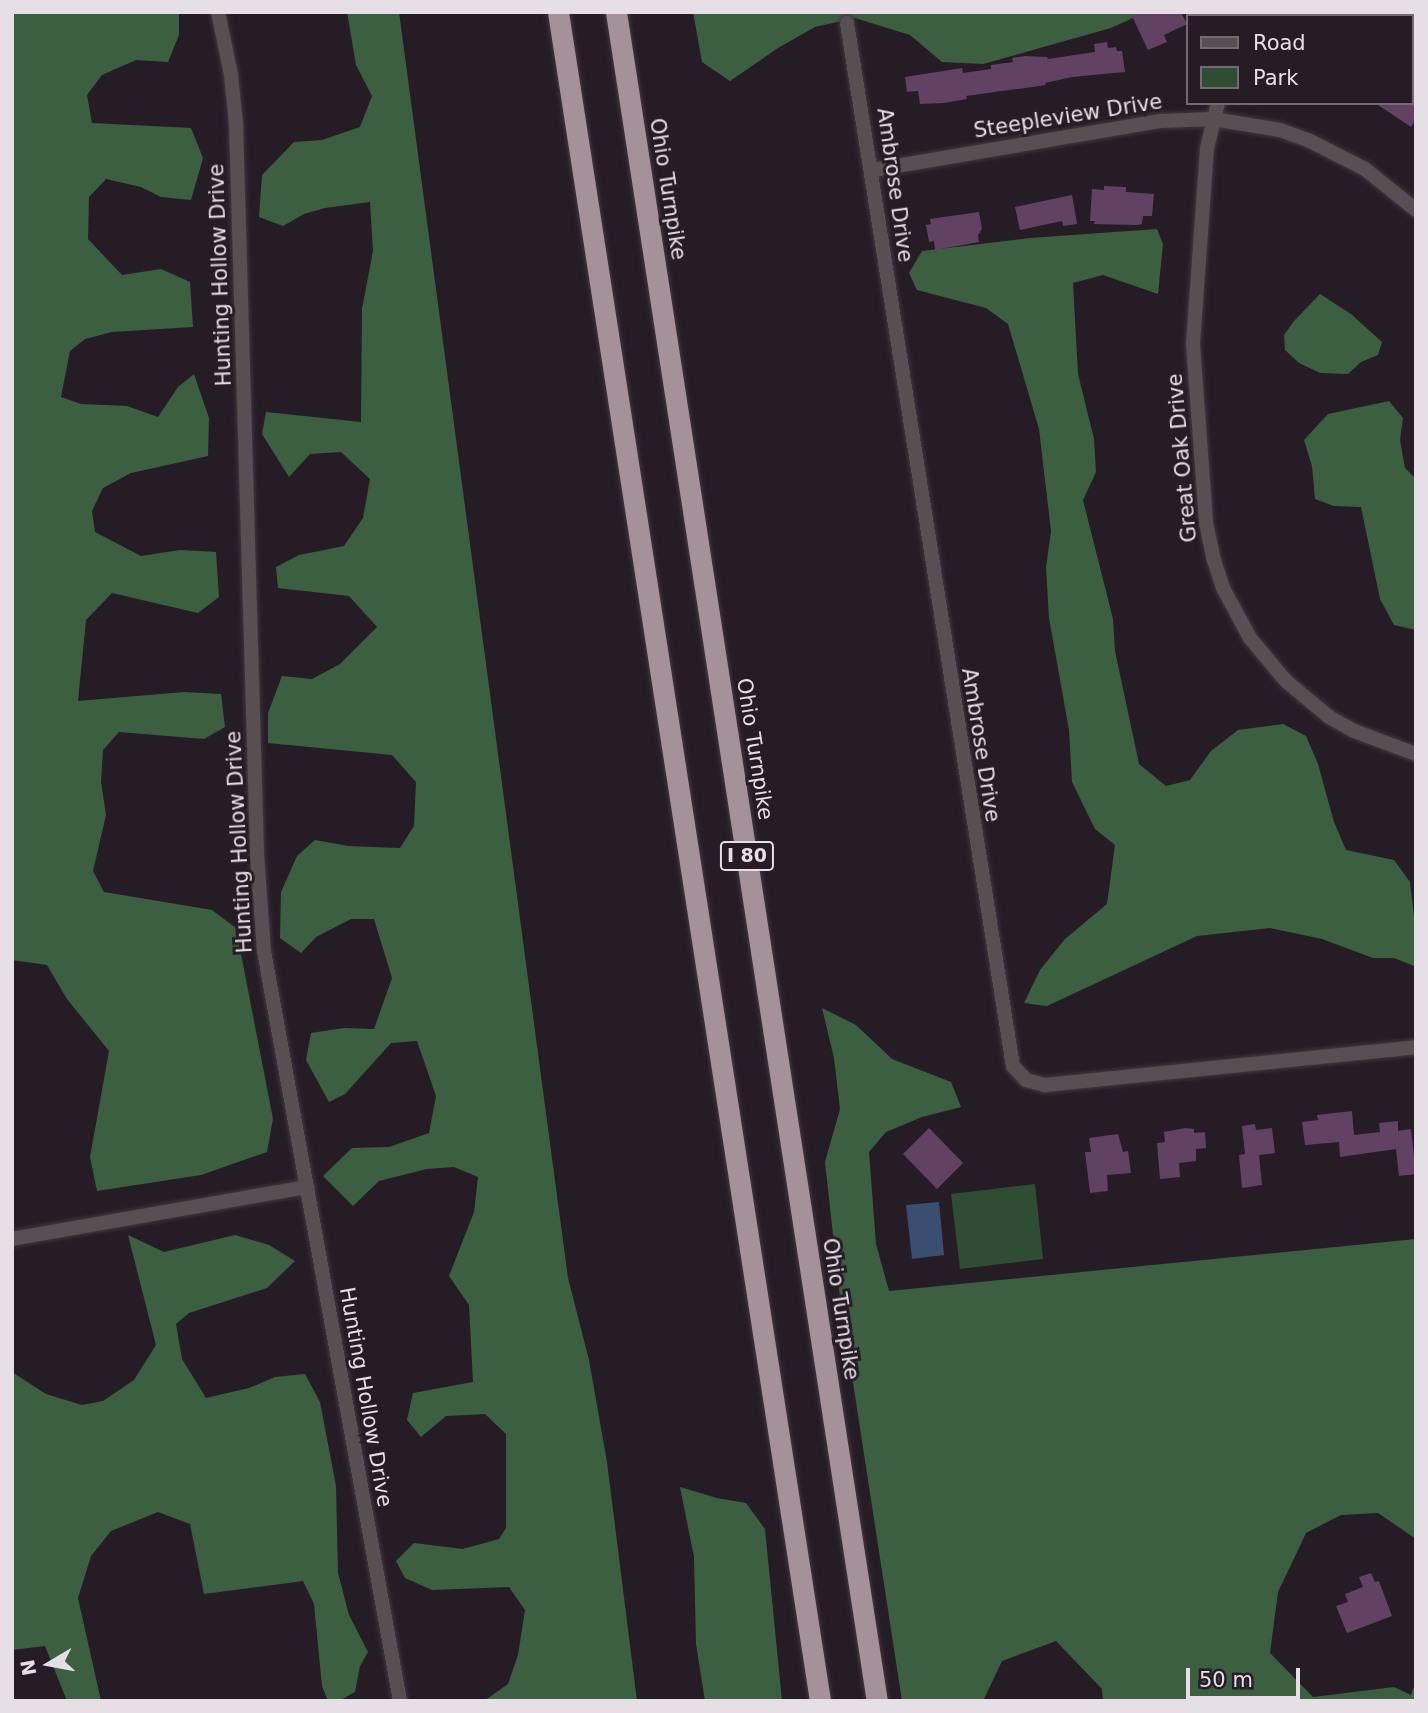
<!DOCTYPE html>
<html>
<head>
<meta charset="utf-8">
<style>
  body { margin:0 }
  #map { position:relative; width:1428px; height:1713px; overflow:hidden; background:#261c26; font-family:"DejaVu Sans",sans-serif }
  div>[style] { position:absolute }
  .green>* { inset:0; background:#2f4d32 }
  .forest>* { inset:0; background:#3d5f41 }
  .water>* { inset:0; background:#394e70 }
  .building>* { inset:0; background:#614262 }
  .roads { filter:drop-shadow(0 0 2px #413741) drop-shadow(0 0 2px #413741) }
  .minor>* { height:14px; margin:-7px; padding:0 7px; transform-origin:7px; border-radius:7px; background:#574f52 }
  .motorway>* { height:21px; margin:-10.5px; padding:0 10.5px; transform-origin:10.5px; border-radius:10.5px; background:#a49199 }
  span { translate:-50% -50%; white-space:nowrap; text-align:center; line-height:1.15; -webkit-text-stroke:6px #261c26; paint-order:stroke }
  .shield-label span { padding:2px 5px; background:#261c26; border:2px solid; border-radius:5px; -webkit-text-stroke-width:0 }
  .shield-label { font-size:19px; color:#e6dfe6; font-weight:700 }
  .street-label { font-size:21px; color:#e6dfe6 }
  .frame { position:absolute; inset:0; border:14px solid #e6dfe6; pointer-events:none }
  .legend { position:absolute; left:1186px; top:14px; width:228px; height:91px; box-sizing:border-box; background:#261c26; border:2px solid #736a73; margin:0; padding:9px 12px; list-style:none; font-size:21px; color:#e6dfe6 }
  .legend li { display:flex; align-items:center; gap:14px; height:35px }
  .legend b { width:35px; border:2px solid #736a73 }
  .north { position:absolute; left:14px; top:1629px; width:70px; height:70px; -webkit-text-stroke:5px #261c26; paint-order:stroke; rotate:260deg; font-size:19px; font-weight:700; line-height:28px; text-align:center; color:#e6dfe6 }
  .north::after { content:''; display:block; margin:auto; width:24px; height:32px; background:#e6dfe6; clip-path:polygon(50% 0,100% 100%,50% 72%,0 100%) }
  .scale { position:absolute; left:1186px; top:1668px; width:114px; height:32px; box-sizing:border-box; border:4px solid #e6dfe6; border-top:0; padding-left:9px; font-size:21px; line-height:24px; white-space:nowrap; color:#e6dfe6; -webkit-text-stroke:5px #261c26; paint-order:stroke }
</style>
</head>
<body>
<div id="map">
  <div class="green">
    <i style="clip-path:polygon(1035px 1184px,1043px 1259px,960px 1269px,951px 1194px)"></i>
  </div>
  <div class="forest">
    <i style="clip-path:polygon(12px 12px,179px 12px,179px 35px,168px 62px,136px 60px,102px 75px,87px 95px,92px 123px,191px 128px,203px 158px,191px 200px,161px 197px,141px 187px,106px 179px,89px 197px,88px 239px,122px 275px,161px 269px,190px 282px,193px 327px,112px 332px,85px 339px,70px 351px,61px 397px,81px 404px,127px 406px,158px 417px,178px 387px,194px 374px,209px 418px,208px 456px,131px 473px,103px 488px,92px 511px,95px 532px,141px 556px,180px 550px,216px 552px,219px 597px,198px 613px,112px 593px,86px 620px,78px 701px,184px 692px,221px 694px,225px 727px,204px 739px,119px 732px,103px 750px,101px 782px,106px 815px,93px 871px,104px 892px,212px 910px,236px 928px,273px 1119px,267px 1152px,201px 1175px,97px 1191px,90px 1157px,109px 1051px,67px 999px,47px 965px,12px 960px)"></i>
    <i style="clip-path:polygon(347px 12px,399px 12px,568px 1278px,589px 1360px,607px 1462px,637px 1701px,484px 1701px,508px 1684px,518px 1655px,525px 1610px,509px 1587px,432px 1590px,405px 1578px,396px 1561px,414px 1543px,463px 1549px,499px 1539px,506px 1528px,506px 1434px,485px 1414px,446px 1416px,421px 1437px,407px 1420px,413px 1393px,473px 1382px,469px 1305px,449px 1276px,474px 1212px,478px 1177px,454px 1167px,427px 1169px,379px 1181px,353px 1206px,323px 1176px,352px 1148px,389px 1147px,429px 1133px,436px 1096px,417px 1041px,391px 1043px,345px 1094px,329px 1102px,306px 1060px,311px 1033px,344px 1028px,374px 1029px,392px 978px,374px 919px,351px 919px,316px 937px,301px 953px,280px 938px,281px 892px,297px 856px,315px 840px,348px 846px,400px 848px,414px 826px,416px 782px,392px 755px,268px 743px,268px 713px,282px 676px,312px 679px,340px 664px,377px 627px,349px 596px,278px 588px,276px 567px,299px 555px,344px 546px,363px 518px,370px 479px,341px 452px,310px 454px,289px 477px,262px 434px,266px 412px,361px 422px,362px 309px,373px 251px,370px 202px,325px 208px,304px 214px,283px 226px,259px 217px,262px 175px,294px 142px,322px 140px,360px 127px,372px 96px,356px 65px)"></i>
    <i style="clip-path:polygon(693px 12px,1146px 12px,1111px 28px,983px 64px,942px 62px,910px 35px,855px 18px,815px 27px,778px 48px,730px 81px,702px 62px)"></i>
    <i style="clip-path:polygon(1157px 229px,1163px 244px,1158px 294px,1103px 275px,1073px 283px,1078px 374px,1094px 439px,1096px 472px,1083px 500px,1113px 619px,1115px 651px,1139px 764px,1166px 786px,1190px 780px,1211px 751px,1238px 730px,1283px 724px,1306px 736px,1318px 764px,1334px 822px,1346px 850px,1394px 860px,1410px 882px,1416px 934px,1414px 966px,1394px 958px,1373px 958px,1322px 939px,1270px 928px,1197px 936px,1047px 1006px,1024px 1003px,1040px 970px,1065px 939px,1107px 904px,1115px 845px,1095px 829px,1072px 782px,1069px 730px,1049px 618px,1046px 567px,1051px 531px,1039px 429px,1008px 324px,986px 308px,917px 290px,909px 273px,922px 251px,1030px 238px)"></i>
    <i style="clip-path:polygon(1320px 294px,1351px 314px,1382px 342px,1378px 355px,1361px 362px,1348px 374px,1320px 373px,1299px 363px,1285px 350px,1284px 335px,1294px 321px)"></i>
    <i style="clip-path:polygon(1389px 401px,1403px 418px,1400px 440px,1405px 468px,1416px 479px,1416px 630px,1394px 625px,1380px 599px,1361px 507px,1334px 506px,1315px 499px,1312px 466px,1304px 440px,1328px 414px)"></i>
    <i style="clip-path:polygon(822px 1008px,856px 1025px,892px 1059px,951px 1082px,961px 1107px,922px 1117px,886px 1132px,869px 1152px,876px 1244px,889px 1291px,1416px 1239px,1416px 1539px,1378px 1513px,1341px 1515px,1306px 1533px,1278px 1592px,1270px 1653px,1313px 1697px,1394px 1687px,1411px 1695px,1416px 1681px,1416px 1701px,1103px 1701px,1102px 1689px,1056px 1641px,1002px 1661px,983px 1701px,902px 1701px,840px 1298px,825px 1162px,840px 1109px,834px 1058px)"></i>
    <i style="clip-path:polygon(128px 1235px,164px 1252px,235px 1235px,269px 1245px,295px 1261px,267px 1288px,189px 1313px,176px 1324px,182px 1359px,206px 1398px,249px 1388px,275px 1377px,305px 1374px,320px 1402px,336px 1486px,338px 1573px,349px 1615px,368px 1652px,360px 1666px,355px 1692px,339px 1701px,328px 1701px,322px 1686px,314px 1604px,303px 1581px,204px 1594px,190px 1524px,158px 1512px,111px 1531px,91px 1556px,78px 1598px,101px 1701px,67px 1701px,45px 1646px,12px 1650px,12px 1372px,46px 1394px,82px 1405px,103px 1401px,134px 1380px,156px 1345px)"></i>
    <i style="clip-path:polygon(680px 1487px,717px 1498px,746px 1503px,765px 1529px,782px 1701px,705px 1701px,696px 1644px,694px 1557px)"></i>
  </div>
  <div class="water">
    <i style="clip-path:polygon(939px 1202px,944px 1255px,912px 1259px,906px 1205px)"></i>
  </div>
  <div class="building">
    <i style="clip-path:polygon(1142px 12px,1181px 12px,1187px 24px,1164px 35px,1167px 42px,1148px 50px,1132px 16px)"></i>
    <i style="clip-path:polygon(1107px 42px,1108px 48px,1116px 47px,1117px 51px,1122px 51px,1125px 72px,1072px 77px,1045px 83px,1046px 85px,966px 96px,967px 99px,944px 103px,920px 104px,918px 91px,907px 92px,905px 77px,962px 68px,963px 73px,991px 69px,991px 65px,1013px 62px,1012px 58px,1025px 56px,1047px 57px,1048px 59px,1095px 52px,1094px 44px)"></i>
    <i style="clip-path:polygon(1375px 103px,1416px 103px,1416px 119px,1411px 127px)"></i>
    <i style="clip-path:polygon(1104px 186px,1126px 187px,1126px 192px,1154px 194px,1152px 216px,1143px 216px,1142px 224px,1137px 225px,1094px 224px,1095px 221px,1090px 221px,1092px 189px,1104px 190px)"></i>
    <i style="clip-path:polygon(1072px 195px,1077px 224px,1063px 226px,1062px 221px,1020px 230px,1015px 207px)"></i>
    <i style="clip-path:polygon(979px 212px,982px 229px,978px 235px,979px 242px,935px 250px,934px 241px,929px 242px,926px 225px,931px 224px,930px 219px)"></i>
    <i style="clip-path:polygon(1352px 1111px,1354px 1135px,1380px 1132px,1379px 1123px,1398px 1121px,1398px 1131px,1411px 1129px,1416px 1174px,1399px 1176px,1396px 1149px,1340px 1157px,1339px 1142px,1305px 1145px,1302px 1122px,1318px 1120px,1317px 1115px)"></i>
    <i style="clip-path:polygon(1255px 1124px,1256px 1130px,1272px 1128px,1275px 1153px,1259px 1155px,1262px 1185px,1242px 1188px,1239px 1155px,1245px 1154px,1242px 1126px)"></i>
    <i style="clip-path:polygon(929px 1128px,963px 1163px,937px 1189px,903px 1154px)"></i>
    <i style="clip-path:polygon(1185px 1128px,1194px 1129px,1194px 1133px,1205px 1132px,1206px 1148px,1196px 1149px,1196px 1161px,1179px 1163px,1180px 1177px,1160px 1179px,1157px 1143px,1165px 1142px,1164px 1132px)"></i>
    <i style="clip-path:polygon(1118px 1134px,1123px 1152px,1128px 1151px,1131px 1173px,1107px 1175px,1108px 1191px,1090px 1193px,1085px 1152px,1091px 1152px,1089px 1138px)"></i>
    <i style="clip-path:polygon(1371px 1573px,1375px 1582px,1379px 1581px,1392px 1616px,1347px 1633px,1336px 1606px,1348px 1602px,1345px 1594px,1363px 1587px,1359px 1577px)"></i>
  </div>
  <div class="roads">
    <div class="minor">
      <i style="left:218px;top:12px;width:64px;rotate:78.3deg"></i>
      <i style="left:231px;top:75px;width:48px;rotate:84.1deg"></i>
      <i style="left:236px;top:123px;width:731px;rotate:88.35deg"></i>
      <i style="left:257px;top:854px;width:97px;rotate:85.9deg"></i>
      <i style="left:264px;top:951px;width:762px;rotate:79.72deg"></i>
      <i style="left:1257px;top:16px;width:4px;rotate:-63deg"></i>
      <i style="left:847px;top:23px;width:1056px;rotate:80.96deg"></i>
      <i style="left:1013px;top:1066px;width:19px;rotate:47deg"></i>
      <i style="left:1026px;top:1080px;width:20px;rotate:15deg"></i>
      <i style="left:1045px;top:1085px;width:373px;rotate:-5.8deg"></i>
      <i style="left:1218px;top:103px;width:46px;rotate:103.7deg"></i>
      <i style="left:1207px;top:148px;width:196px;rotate:94.1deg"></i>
      <i style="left:1193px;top:344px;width:179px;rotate:85.8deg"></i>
      <i style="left:1206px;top:523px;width:35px;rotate:78deg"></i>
      <i style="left:1213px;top:557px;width:33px;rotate:72deg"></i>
      <i style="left:1223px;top:588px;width:57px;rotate:61.6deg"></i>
      <i style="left:1250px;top:638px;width:56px;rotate:50.1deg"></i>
      <i style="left:1286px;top:681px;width:56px;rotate:39.9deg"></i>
      <i style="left:1329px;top:717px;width:29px;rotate:29deg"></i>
      <i style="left:1354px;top:731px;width:66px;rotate:20.4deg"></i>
      <i style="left:873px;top:170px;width:292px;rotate:-9.7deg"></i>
      <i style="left:1161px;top:121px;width:52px;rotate:-2.2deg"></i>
      <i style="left:1213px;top:119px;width:68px;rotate:9.3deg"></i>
      <i style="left:1280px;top:130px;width:30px;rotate:20deg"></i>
      <i style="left:1308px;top:140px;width:64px;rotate:27deg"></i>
      <i style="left:1365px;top:169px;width:65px;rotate:38.8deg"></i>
      <i style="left:12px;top:1239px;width:300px;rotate:-10deg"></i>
    </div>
    <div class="motorway">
      <i style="left:558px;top:12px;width:1709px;rotate:81.18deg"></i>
      <i style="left:616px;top:12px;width:1709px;rotate:81.22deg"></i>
    </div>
  </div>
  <div class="shield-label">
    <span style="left:747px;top:856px">I 80</span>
  </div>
  <div class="street-label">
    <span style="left:1068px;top:116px;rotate:-9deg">Steepleview Drive</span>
    <span style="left:895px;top:185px;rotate:82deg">Ambrose Drive</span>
    <span style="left:668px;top:189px;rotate:81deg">Ohio Turnpike</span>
    <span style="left:220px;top:275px;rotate:-92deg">Hunting Hollow Drive</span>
    <span style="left:1182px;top:458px;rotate:-95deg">Great Oak Drive</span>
    <span style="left:981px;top:745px;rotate:81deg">Ambrose Drive</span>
    <span style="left:755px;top:749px;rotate:81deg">Ohio Turnpike</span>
    <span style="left:239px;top:842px;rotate:-93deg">Hunting Hollow Drive</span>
    <span style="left:841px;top:1309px;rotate:81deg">Ohio Turnpike</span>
    <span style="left:366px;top:1397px;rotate:80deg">Hunting Hollow Drive</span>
  </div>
  <div class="frame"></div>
  <ul class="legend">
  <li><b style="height:9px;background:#574f52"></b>Road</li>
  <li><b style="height:19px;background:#2f4d32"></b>Park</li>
  </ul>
  <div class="north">N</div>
  <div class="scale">50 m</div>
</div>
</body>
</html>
